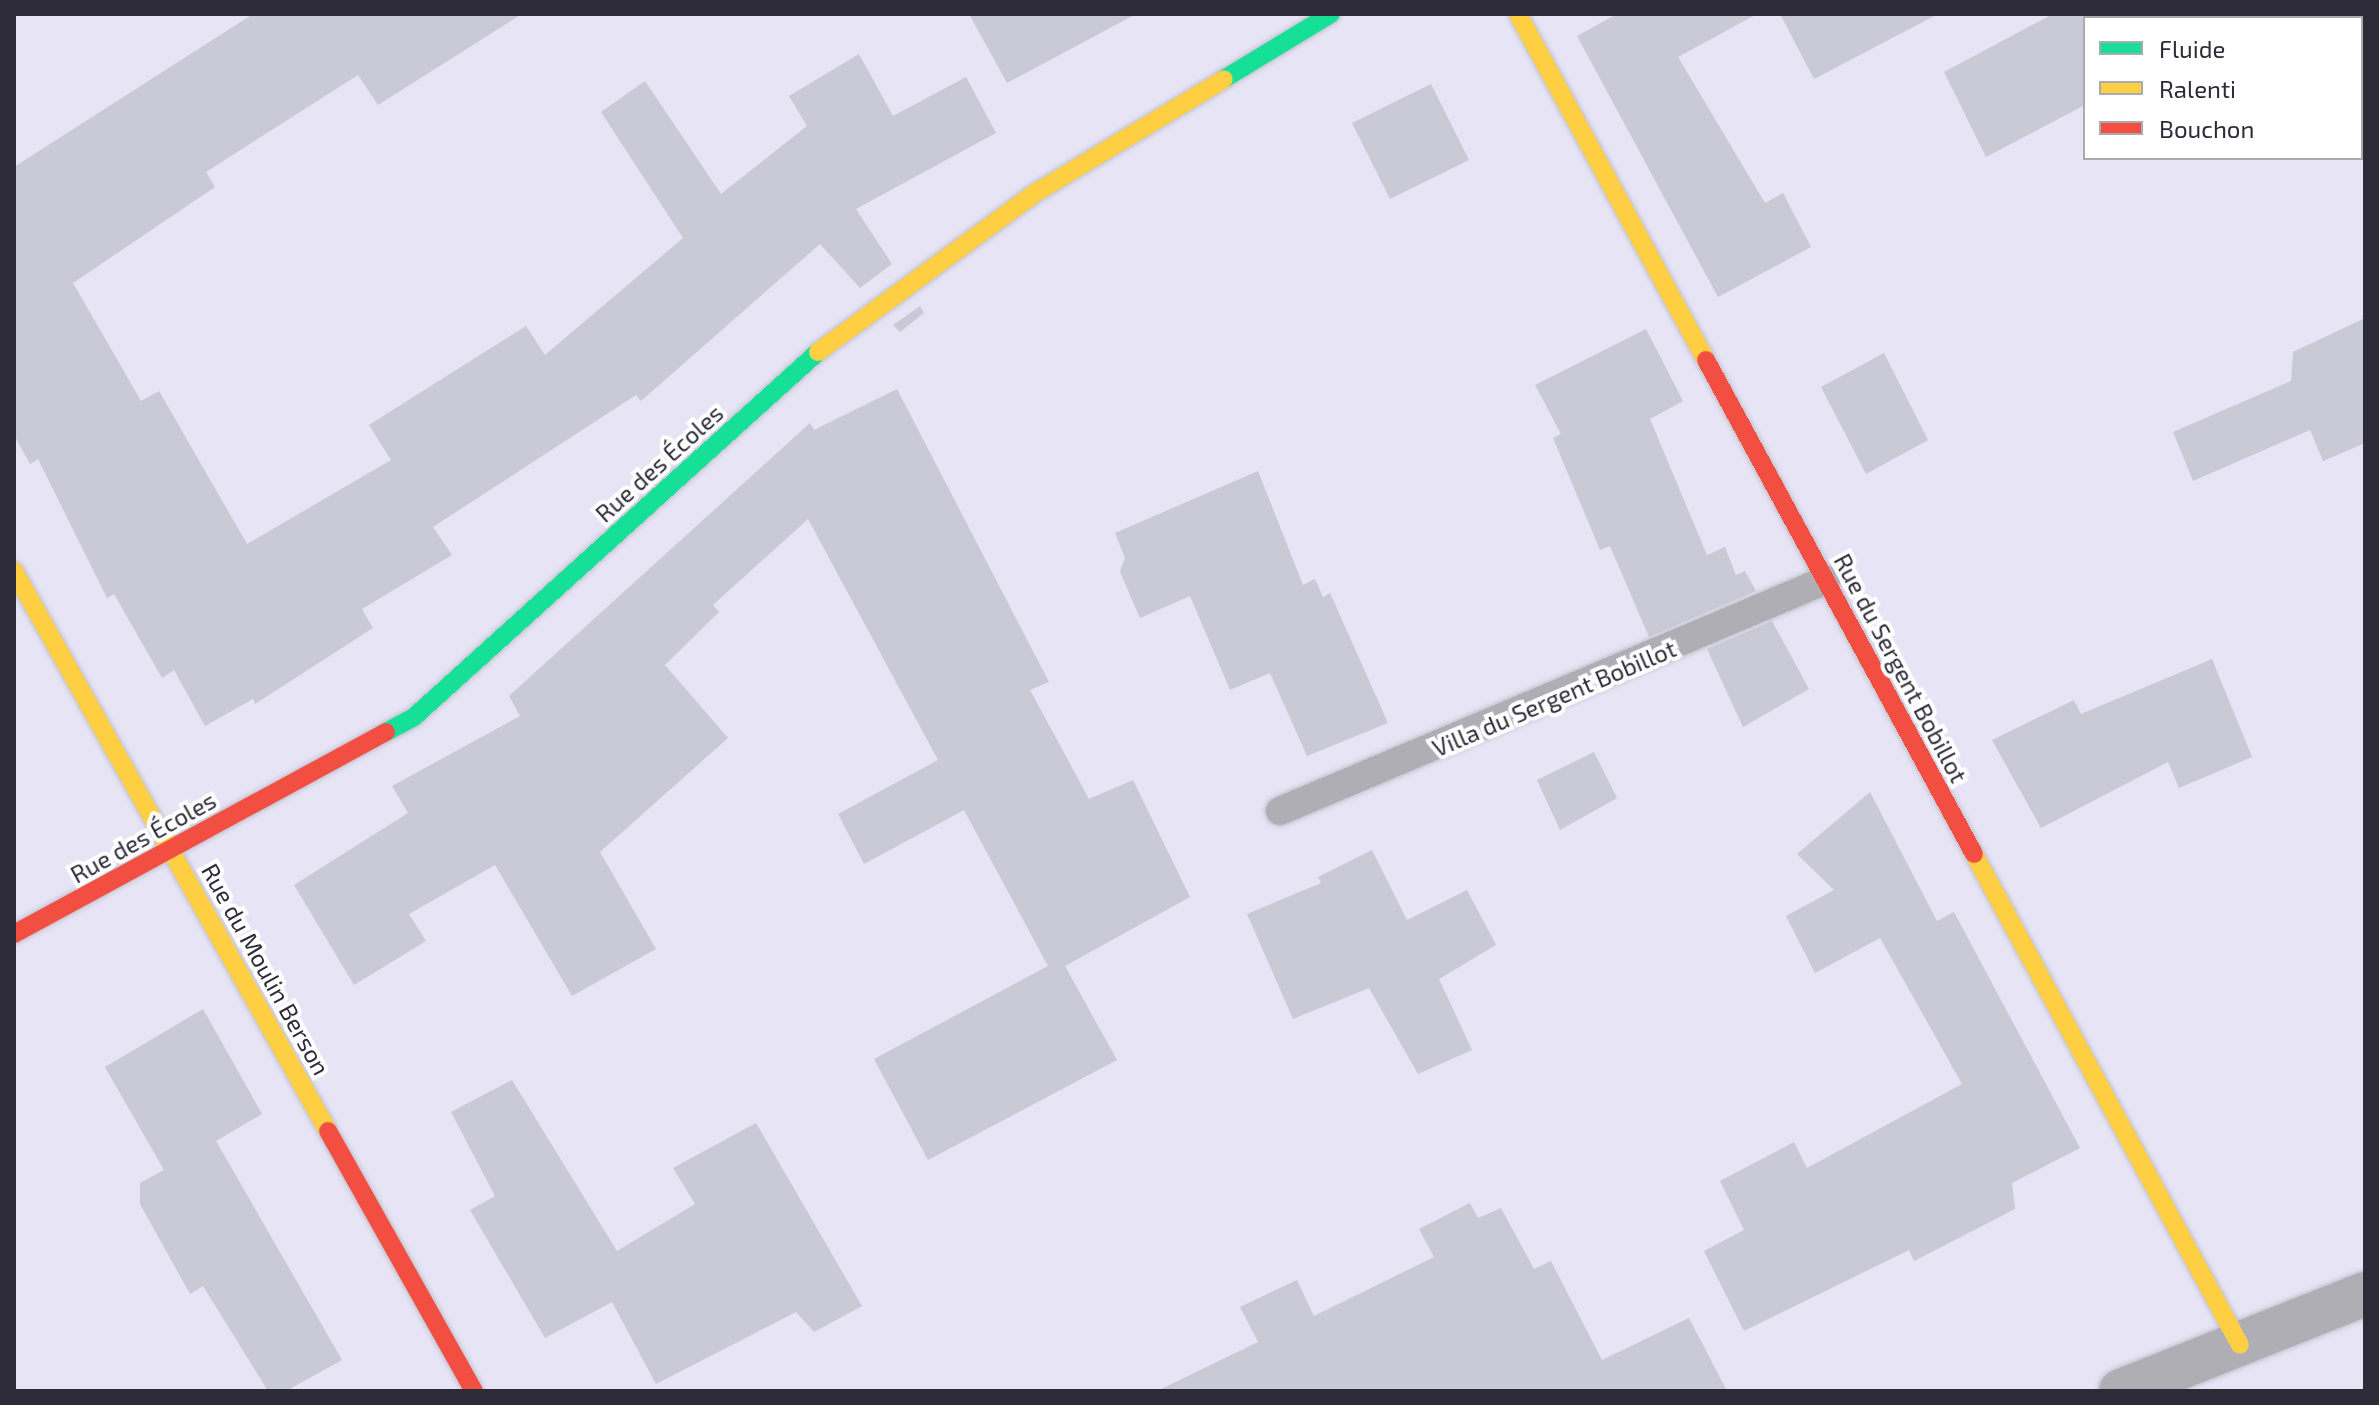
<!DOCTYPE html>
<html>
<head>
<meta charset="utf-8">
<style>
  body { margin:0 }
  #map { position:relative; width:2379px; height:1405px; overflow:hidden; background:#e6e4f5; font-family:"Exo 2",sans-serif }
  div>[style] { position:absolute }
  .building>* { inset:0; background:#cac9d6 }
  .roads { filter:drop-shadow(0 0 2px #c2c1cd) drop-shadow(0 0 2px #c2c1cd) }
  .lane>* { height:28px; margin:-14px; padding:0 14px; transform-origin:14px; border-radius:14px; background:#b0aeb5 }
  .street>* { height:44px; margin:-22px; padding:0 22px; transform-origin:22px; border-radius:22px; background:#b0aeb5 }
  .fast>* { height:18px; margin:-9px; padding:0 9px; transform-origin:9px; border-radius:9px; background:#16e098 }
  .slow>* { height:18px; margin:-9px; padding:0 9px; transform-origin:9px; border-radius:9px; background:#ffcf43 }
  .jam>* { height:18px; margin:-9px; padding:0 9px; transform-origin:9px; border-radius:9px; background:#f24e42 }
  span { translate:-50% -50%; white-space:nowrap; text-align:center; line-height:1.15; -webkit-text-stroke:8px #fff; paint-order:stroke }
  .street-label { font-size:24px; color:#2d2b37 }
  .frame { position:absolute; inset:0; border:16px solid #2d2b37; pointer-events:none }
  .legend { position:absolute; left:2083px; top:16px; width:280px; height:144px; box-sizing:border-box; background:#fff; border:2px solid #abaaaf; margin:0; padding:10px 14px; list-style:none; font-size:24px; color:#2d2b37 }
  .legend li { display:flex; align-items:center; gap:16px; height:40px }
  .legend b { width:40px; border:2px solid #abaaaf }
</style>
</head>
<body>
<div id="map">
  <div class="building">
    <i style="clip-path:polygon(253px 14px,522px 14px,378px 105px,358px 75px,206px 172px,215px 187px,73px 283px,141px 401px,159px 391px,247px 544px,391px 460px,369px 425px,526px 326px,545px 355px,683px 238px,601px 112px,645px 81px,721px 194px,807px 126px,789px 96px,859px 54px,893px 116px,966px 77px,996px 133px,856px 209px,892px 264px,860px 288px,820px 244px,641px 401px,636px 395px,433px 527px,452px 555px,362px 609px,373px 628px,255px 704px,253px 699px,205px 726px,174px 670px,162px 678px,114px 594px,107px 598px,38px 459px,30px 464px,14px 435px,14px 167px)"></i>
    <i style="clip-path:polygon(969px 14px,1136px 14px,1007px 83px)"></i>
    <i style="clip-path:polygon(1617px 14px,1757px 14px,1678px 57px,1765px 203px,1783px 193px,1811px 247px,1718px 297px,1577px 36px)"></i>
    <i style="clip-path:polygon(1780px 14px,1938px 14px,1814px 79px)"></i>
    <i style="clip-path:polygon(2053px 14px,2085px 14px,2085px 105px,1986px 157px,1944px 72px)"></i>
    <i style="clip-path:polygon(1431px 84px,1469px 160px,1390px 199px,1352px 123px)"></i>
    <i style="clip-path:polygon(920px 306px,924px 313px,900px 332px,893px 325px)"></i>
    <i style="clip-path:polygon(2365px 318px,2365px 443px,2323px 461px,2310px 430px,2193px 481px,2173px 432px,2291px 381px,2293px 352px)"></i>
    <i style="clip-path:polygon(1646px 329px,1683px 401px,1650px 419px,1707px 555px,1725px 547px,1736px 575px,1745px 571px,1756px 591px,1649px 637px,1610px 546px,1600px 550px,1553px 438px,1561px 434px,1535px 385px)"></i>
    <i style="clip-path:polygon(1884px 353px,1928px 440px,1866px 474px,1821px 387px)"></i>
    <i style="clip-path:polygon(897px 389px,1049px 682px,1030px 690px,1089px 799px,1133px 780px,1190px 897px,1065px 966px,1117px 1060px,928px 1160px,874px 1059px,1048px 966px,964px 810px,864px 864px,838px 814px,938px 760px,808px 519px,713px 605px,719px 612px,665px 665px,728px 738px,600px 852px,656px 949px,572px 996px,495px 865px,409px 914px,426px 941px,354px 985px,294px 885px,408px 813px,392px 786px,520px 716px,509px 696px,810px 423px,814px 430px)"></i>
    <i style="clip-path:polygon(1258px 471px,1303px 585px,1315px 579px,1323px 597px,1330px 593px,1388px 723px,1307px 756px,1270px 673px,1230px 690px,1190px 596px,1140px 618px,1120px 572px,1125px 558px,1115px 533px)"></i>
    <i style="clip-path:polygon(1772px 621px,1809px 689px,1743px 727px,1707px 649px)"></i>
    <i style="clip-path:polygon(2212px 659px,2252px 757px,2179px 788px,2168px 762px,2041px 828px,1992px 740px,2074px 700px,2081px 714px)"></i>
    <i style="clip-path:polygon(1594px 752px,1617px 798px,1560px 830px,1537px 780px)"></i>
    <i style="clip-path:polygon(1870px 792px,1937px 921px,1954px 912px,2080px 1148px,2012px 1183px,2015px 1209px,1914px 1261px,1909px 1250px,1744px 1331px,1704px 1251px,1744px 1230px,1720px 1181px,1794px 1142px,1807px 1168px,1962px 1084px,1880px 938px,1815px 973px,1786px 916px,1834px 890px,1797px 854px)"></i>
    <i style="clip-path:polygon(1372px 850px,1407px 920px,1467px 890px,1496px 945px,1439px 979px,1472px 1050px,1418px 1074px,1369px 988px,1293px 1019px,1247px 914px,1321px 883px,1318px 877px)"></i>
    <i style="clip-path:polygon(203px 1009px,262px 1114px,216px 1141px,342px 1360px,286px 1391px,268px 1391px,203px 1286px,190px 1294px,140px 1204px,140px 1183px,164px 1170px,105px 1067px)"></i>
    <i style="clip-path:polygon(512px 1080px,617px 1251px,695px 1204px,673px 1168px,756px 1123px,862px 1306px,814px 1332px,796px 1312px,656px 1384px,612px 1302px,545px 1338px,470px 1210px,495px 1196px,451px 1112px)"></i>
    <i style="clip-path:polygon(1470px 1203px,1478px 1218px,1501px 1208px,1534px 1269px,1551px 1261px,1602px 1360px,1689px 1318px,1727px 1391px,1157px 1391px,1258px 1342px,1240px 1307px,1297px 1280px,1314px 1316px,1434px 1257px,1419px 1229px)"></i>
  </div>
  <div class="roads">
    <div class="lane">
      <i style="left:1280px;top:811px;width:593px;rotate:-22.93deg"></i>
    </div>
    <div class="street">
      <i style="left:2121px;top:1391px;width:263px;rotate:-21.7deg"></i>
    </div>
    <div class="fast">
      <i style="left:1224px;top:79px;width:125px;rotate:-31.3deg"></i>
      <i style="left:386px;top:732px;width:32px;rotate:-28deg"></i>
      <i style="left:414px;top:717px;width:544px;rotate:-42.1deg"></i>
    </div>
    <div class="slow">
      <i style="left:1518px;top:14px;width:394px;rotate:61.5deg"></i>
      <i style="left:818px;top:352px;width:271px;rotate:-36.2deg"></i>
      <i style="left:1037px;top:192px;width:218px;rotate:-31.1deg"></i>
      <i style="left:14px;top:571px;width:642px;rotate:60.72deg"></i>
      <i style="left:1974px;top:854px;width:558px;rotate:61.55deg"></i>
    </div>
    <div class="jam">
      <i style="left:1706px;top:360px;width:562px;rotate:61.52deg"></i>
      <i style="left:14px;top:934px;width:423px;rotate:-28.5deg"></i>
      <i style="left:328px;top:1131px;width:298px;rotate:60.7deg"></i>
    </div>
  </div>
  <div class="street-label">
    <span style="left:659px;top:463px;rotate:-42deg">Rue des Écoles</span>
    <span style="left:1901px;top:668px;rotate:62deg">Rue du Sergent Bobillot</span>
    <span style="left:1554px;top:698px;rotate:-23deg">Villa du Sergent Bobillot</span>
    <span style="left:143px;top:837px;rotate:-29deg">Rue des Écoles</span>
    <span style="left:266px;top:969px;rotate:61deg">Rue du Moulin Berson</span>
  </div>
  <div class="frame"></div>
  <ul class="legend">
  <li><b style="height:10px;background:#16e098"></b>Fluide</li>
  <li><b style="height:10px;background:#ffcf43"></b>Ralenti</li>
  <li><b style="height:10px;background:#f24e42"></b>Bouchon</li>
  </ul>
</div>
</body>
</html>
